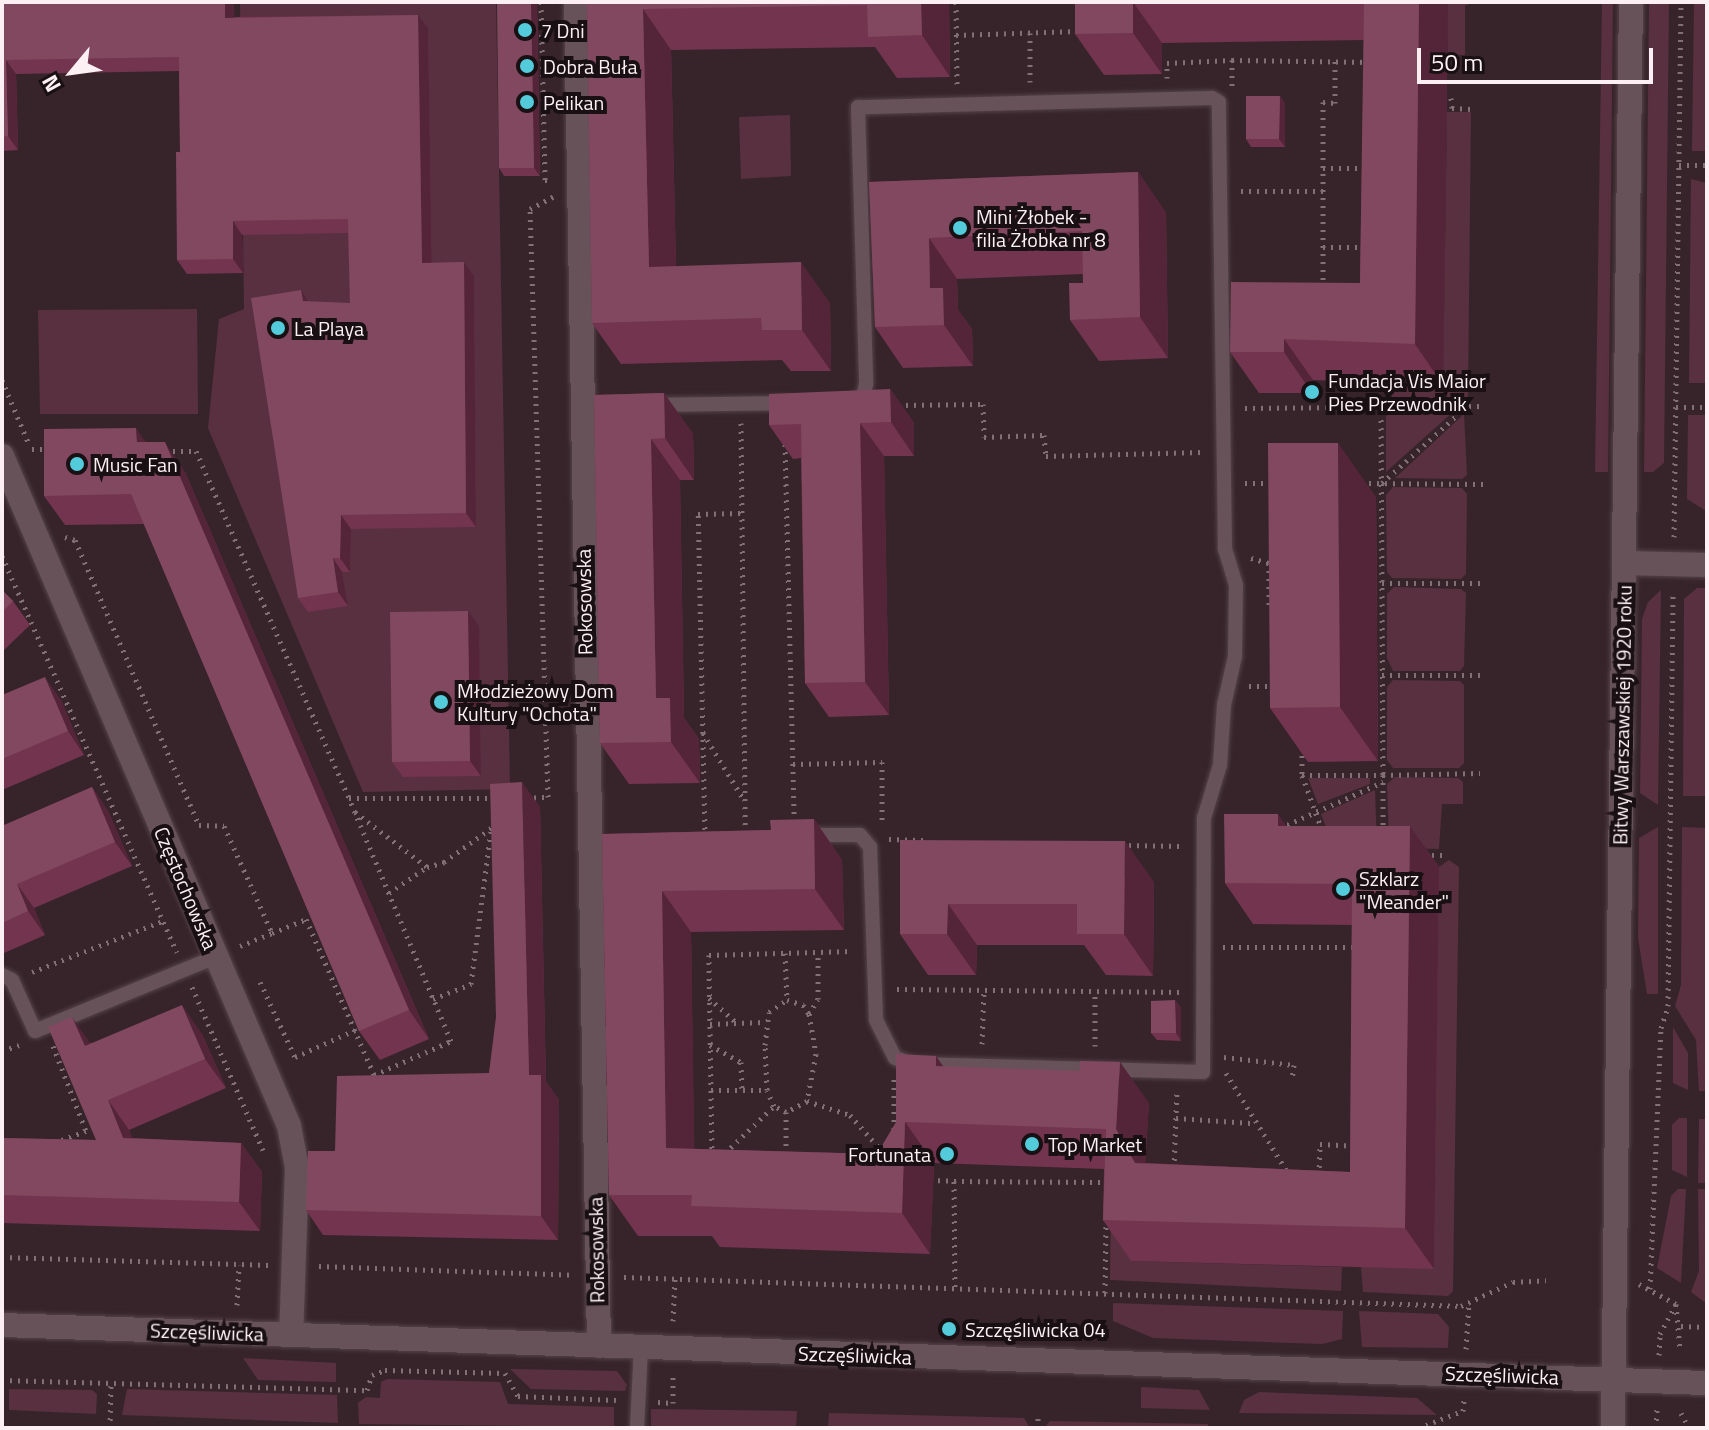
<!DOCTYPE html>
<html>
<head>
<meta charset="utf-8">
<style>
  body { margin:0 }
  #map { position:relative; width:1709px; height:1430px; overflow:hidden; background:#37242a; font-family:"Titillium Web",sans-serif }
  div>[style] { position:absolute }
  .green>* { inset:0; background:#58303f }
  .path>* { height:5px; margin-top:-2.5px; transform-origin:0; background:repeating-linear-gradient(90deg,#817075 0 2px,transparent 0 8px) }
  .roads { filter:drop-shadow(0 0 2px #534349) drop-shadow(0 0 2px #534349) }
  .lane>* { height:14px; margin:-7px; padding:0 7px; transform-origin:7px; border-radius:7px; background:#685259 }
  .street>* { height:24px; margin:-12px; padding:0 12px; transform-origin:12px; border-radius:12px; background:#685259 }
  .secondary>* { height:24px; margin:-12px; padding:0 12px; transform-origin:12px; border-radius:12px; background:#685259 }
  .wall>* { inset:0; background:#72344e }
  .shaded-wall>* { inset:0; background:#542538 }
  .building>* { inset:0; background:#81485f }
  .dots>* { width:22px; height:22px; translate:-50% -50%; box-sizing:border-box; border:4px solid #181013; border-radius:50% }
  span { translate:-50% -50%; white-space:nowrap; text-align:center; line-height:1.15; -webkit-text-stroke:8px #181013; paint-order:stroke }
  .poi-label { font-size:20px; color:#fdf0f4 }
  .left { translate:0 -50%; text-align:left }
  .right { translate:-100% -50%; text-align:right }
  .street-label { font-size:20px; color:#fdf0f4 }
  .frame { position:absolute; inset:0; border:4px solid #fdf0f4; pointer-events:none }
  .north { position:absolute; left:32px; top:32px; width:80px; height:80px; -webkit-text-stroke:6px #181013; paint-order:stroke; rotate:241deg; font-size:22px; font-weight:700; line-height:32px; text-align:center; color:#fdf0f4 }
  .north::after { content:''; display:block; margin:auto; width:28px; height:36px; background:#fdf0f4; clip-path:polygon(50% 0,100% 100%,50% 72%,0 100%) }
  .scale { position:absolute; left:1417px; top:48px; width:236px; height:36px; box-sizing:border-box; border:4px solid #fdf0f4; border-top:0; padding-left:10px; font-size:24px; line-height:28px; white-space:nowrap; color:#fdf0f4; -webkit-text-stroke:6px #181013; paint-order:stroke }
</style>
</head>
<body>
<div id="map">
  <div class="green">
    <i style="clip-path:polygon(240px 2px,496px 2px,510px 789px,363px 792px,208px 428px,219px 319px,244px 309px)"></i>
    <i style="clip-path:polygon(1448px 2px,1473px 2px,1465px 6px,1465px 55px,1448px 55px)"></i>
    <i style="clip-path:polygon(1602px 2px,1613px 2px,1608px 472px,1595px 472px)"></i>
    <i style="clip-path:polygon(1649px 2px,1669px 2px,1664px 463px,1653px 472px,1644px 472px)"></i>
    <i style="clip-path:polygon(1694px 2px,1707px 2px,1707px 151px,1692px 151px)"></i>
    <i style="clip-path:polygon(1447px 112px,1471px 112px,1468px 396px,1463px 401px,1393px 400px,1389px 385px,1443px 385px)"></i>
    <i style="clip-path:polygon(790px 115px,791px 176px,741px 179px,739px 117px)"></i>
    <i style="clip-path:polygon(1691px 179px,1707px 183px,1707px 383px,1689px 383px)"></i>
    <i style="clip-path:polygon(197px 309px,198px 414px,40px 414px,38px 310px)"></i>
    <i style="clip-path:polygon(1393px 411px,1454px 411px,1386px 472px,1386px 416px)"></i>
    <i style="clip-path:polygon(1464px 414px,1467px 475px,1462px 479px,1395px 478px)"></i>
    <i style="clip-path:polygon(1688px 415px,1707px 415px,1706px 511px,1687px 499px)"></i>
    <i style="clip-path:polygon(1393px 487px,1462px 488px,1467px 494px,1466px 574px,1461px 579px,1392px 578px,1387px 572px,1386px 495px)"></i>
    <i style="clip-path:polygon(1394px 587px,1461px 589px,1466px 593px,1464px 666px,1460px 671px,1393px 671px,1387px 658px,1387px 594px)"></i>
    <i style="clip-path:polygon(1697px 588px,1707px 588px,1707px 796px,1683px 796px,1684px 599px)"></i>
    <i style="clip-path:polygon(1661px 590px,1658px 805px,1640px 793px,1642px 619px,1648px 602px)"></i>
    <i style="clip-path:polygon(1393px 680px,1460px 681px,1464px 685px,1464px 763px,1459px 768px,1393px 768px,1387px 760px,1387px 687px)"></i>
    <i style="clip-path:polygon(1395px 777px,1458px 778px,1463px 782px,1463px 804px,1442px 804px,1439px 849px,1396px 848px,1389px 841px,1387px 784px)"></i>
    <i style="clip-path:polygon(1308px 778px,1370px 778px,1370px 784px,1318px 804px)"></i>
    <i style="clip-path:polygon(1375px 790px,1377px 848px,1331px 841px,1321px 814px)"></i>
    <i style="clip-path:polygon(1658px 827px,1658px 994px,1647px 994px,1638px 938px,1639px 838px)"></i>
    <i style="clip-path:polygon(1682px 827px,1707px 828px,1707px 1091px,1699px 1091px,1696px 1040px,1675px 1006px,1681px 985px)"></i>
    <i style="clip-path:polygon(1449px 860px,1459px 867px,1453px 1291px,1448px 1296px,1363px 1292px,1360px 1254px,1439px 867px)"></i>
    <i style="clip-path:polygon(1673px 1027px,1688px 1053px,1688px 1090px,1673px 1083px)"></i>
    <i style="clip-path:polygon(1679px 1118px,1687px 1118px,1687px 1177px,1672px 1170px,1672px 1125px)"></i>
    <i style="clip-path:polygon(1699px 1119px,1707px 1119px,1707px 1183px,1698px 1183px)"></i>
    <i style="clip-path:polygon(1111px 1189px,1132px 1261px,1342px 1267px,1341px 1291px,1110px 1280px)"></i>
    <i style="clip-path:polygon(1678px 1189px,1686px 1189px,1681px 1283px,1657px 1268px,1671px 1196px)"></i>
    <i style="clip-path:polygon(1698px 1189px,1707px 1189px,1707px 1304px,1691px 1292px,1699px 1271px)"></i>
    <i style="clip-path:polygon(1113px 1303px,1343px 1311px,1342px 1339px,1322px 1344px,1153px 1338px,1113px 1321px)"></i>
    <i style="clip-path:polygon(1359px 1311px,1438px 1314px,1449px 1327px,1448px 1348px,1362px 1347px)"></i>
    <i style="clip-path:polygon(243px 1358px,336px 1363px,336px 1382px,258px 1380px)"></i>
    <i style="clip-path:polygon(510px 1369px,617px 1371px,627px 1385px,625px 1391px,531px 1389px)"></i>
    <i style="clip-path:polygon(387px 1379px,500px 1382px,508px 1404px,614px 1407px,614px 1427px,359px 1424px,358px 1403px,366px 1397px,380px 1398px,381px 1382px)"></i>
    <i style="clip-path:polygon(1141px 1387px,1199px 1390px,1210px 1410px,1141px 1408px)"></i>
    <i style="clip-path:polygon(9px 1389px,92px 1390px,97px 1394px,96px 1414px,9px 1410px)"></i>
    <i style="clip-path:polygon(127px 1389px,337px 1395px,338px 1423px,122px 1415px)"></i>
    <i style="clip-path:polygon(1259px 1392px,1417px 1398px,1437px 1415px,1239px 1413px,1244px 1400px)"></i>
    <i style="clip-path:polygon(651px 1409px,797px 1411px,796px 1428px,651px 1428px)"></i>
    <i style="clip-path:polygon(829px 1413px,1024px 1418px,1030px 1428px,828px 1428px)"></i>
    <i style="clip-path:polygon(1050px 1421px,1208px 1424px,1208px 1428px,1044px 1428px)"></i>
  </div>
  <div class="path">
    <i style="left:541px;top:2px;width:178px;rotate:88.7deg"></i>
    <i style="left:545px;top:180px;width:8px"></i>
    <i style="left:956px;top:2px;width:82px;rotate:89.3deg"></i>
    <i style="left:1030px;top:33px;width:49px;rotate:90deg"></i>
    <i style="left:956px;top:35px;width:122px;rotate:-1.9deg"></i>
    <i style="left:1232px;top:60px;width:137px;rotate:0.8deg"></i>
    <i style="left:1167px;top:78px;width:15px;rotate:-90deg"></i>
    <i style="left:1167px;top:63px;width:65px;rotate:-2.6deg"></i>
    <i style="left:1232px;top:60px;width:26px;rotate:90deg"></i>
    <i style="left:1451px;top:98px;width:10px;rotate:84deg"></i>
    <i style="left:1452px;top:108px;width:20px;rotate:3deg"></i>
    <i style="left:1679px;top:165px;width:28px"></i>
    <i style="left:1323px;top:168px;width:45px"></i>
    <i style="left:1241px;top:191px;width:82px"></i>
    <i style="left:1323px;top:247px;width:43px"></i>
    <i style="left:1323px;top:287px;width:185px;rotate:-90deg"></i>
    <i style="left:1323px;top:102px;width:12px;rotate:5deg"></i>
    <i style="left:1335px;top:103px;width:42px;rotate:-90deg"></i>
    <i style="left:2px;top:380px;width:67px;rotate:67.2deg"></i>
    <i style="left:1381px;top:404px;width:371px;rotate:89.7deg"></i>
    <i style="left:1383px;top:775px;width:97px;rotate:-1.2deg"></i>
    <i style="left:898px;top:405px;width:85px;rotate:-0.7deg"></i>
    <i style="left:983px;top:404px;width:33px;rotate:88deg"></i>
    <i style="left:984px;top:437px;width:60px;rotate:-1.9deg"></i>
    <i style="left:1044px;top:435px;width:21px;rotate:85deg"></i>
    <i style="left:1046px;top:456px;width:156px;rotate:-1.5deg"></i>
    <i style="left:1676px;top:407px;width:31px"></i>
    <i style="left:1245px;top:408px;width:239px;rotate:-0.5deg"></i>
    <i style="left:741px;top:423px;width:414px;rotate:89.4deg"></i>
    <i style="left:785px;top:444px;width:374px;rotate:88.6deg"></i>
    <i style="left:32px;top:449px;width:19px"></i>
    <i style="left:165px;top:451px;width:31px"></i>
    <i style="left:196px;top:451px;width:379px;rotate:66.2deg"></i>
    <i style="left:349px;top:798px;width:147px"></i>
    <i style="left:1245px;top:483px;width:30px"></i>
    <i style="left:1361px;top:483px;width:122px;rotate:0.5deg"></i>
    <i style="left:1382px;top:483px;width:113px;rotate:-42.1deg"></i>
    <i style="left:65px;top:537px;width:10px;rotate:17deg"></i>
    <i style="left:75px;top:540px;width:311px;rotate:66.5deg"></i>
    <i style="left:199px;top:825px;width:25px;rotate:2deg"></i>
    <i style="left:224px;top:826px;width:117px;rotate:65.8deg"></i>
    <i style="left:272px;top:933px;width:37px;rotate:-22deg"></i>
    <i style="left:306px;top:919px;width:170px;rotate:66.4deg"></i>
    <i style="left:374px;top:1075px;width:84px;rotate:-23.8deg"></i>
    <i style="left:451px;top:1041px;width:264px;rotate:-112.8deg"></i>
    <i style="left:1674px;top:537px;width:535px;rotate:-89.25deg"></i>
    <i style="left:2px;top:556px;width:433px;rotate:66.2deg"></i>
    <i style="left:1251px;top:558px;width:19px;rotate:16deg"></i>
    <i style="left:1269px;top:563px;width:43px;rotate:90deg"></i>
    <i style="left:1382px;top:583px;width:100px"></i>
    <i style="left:1382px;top:675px;width:99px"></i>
    <i style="left:1249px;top:686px;width:26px"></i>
    <i style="left:703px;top:733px;width:79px;rotate:58.5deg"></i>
    <i style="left:1302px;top:748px;width:26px;rotate:90deg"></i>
    <i style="left:793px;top:764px;width:89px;rotate:-1.3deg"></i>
    <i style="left:882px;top:762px;width:62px;rotate:90deg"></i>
    <i style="left:526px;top:798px;width:22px;rotate:-3deg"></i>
    <i style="left:548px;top:797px;width:588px;rotate:-91.75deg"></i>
    <i style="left:530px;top:209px;width:27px;rotate:-28deg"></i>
    <i style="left:355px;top:812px;width:91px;rotate:37.4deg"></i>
    <i style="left:427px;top:867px;width:18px;rotate:-16deg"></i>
    <i style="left:444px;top:862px;width:62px;rotate:-35.8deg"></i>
    <i style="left:1280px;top:828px;width:113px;rotate:-24.1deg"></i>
    <i style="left:1322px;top:830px;width:59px;rotate:-110deg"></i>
    <i style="left:1302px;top:775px;width:81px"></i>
    <i style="left:1383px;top:775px;width:54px;rotate:90deg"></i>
    <i style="left:705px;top:837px;width:323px;rotate:-91.2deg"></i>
    <i style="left:698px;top:514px;width:43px;rotate:-1.3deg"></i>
    <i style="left:889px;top:839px;width:38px;rotate:2deg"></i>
    <i style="left:1121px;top:845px;width:62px;rotate:0.9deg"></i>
    <i style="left:1424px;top:855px;width:19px"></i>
    <i style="left:389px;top:893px;width:46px;rotate:-34.4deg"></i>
    <i style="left:240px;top:946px;width:35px;rotate:-22deg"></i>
    <i style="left:1223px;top:947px;width:134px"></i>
    <i style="left:785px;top:953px;width:47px;rotate:87.6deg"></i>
    <i style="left:32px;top:972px;width:141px;rotate:-21.3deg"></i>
    <i style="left:260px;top:982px;width:83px;rotate:65deg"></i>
    <i style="left:192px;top:987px;width:178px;rotate:66.5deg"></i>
    <i style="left:897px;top:989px;width:286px;rotate:0.6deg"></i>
    <i style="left:709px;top:998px;width:36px;rotate:42deg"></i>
    <i style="left:433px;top:999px;width:41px;rotate:-21.5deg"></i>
    <i style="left:471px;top:984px;width:154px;rotate:-82.6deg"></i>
    <i style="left:787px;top:1000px;width:17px;rotate:17deg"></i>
    <i style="left:803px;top:1005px;width:11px;rotate:56deg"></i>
    <i style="left:809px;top:1014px;width:41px;rotate:80.1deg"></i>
    <i style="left:816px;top:1054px;width:48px;rotate:100.8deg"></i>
    <i style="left:807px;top:1101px;width:24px;rotate:152deg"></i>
    <i style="left:786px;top:1112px;width:13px;rotate:-153deg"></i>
    <i style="left:774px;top:1106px;width:17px;rotate:-114deg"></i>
    <i style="left:767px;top:1090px;width:45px;rotate:-92.5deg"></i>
    <i style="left:765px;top:1045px;width:33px;rotate:-83deg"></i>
    <i style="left:769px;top:1012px;width:22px;rotate:-34deg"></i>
    <i style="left:809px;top:1014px;width:17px;rotate:-59deg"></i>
    <i style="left:818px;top:999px;width:47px;rotate:-90deg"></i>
    <i style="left:710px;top:1024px;width:56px;rotate:-2deg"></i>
    <i style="left:982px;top:1044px;width:54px;rotate:-87.9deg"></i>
    <i style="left:710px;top:1045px;width:35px;rotate:29deg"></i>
    <i style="left:741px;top:1062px;width:28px;rotate:88deg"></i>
    <i style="left:53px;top:1046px;width:91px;rotate:68.8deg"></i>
    <i style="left:86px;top:1131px;width:27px;rotate:160deg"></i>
    <i style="left:1095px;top:1046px;width:54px;rotate:-90deg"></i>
    <i style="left:2px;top:1051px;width:18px;rotate:-19deg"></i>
    <i style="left:295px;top:1057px;width:66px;rotate:-24.2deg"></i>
    <i style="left:1224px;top:1057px;width:70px;rotate:6.5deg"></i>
    <i style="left:1294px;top:1065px;width:15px;rotate:98deg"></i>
    <i style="left:1226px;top:1073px;width:118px;rotate:58.2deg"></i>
    <i style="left:711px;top:1090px;width:56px"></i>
    <i style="left:807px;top:1101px;width:45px;rotate:18deg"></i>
    <i style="left:850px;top:1115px;width:50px;rotate:48.3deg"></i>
    <i style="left:786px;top:1112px;width:43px;rotate:90deg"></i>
    <i style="left:1176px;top:1118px;width:75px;rotate:3.8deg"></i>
    <i style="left:894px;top:1129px;width:50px;rotate:-90deg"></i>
    <i style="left:725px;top:1153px;width:68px;rotate:-43.8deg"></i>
    <i style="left:712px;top:1156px;width:201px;rotate:-90.9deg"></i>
    <i style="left:709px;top:955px;width:144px;rotate:-1.6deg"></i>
    <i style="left:1174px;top:1168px;width:78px;rotate:-87.8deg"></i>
    <i style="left:1319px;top:1175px;width:31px;rotate:-88deg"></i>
    <i style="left:1320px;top:1144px;width:35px;rotate:3deg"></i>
    <i style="left:930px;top:1180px;width:24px;rotate:2deg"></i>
    <i style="left:954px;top:1181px;width:107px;rotate:89.5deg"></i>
    <i style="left:954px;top:1181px;width:152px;rotate:0.4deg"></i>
    <i style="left:2px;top:1257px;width:267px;rotate:1.7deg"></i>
    <i style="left:319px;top:1266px;width:254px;rotate:2deg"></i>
    <i style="left:624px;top:1277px;width:838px;rotate:1.98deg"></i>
    <i style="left:1461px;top:1306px;width:57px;rotate:-24.8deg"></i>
    <i style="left:1513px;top:1282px;width:33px;rotate:-3deg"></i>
    <i style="left:1639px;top:1284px;width:42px;rotate:28.4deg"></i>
    <i style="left:1676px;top:1304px;width:46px;rotate:85deg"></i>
    <i style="left:1650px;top:1289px;width:261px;rotate:-87.6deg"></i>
    <i style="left:1661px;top:1028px;width:23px;rotate:-72deg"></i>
    <i style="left:1668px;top:1006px;width:415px;rotate:-89.3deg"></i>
    <i style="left:1105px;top:1293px;width:74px;rotate:-89.2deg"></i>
    <i style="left:237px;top:1305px;width:40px;rotate:-87.1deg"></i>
    <i style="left:673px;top:1321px;width:42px;rotate:-87.3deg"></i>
    <i style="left:1681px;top:1326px;width:26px;rotate:2deg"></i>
    <i style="left:1466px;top:1349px;width:47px;rotate:-86.3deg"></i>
    <i style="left:1659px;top:1355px;width:21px;rotate:-87deg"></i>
    <i style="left:1660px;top:1334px;width:34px;rotate:-62deg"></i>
    <i style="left:2px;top:1380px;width:365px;rotate:1.6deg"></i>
    <i style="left:367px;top:1390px;width:16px;rotate:-72deg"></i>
    <i style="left:372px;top:1375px;width:14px;rotate:-21deg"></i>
    <i style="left:385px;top:1370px;width:120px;rotate:1.4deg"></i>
    <i style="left:505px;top:1373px;width:26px;rotate:61deg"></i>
    <i style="left:518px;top:1396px;width:98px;rotate:2.3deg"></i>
    <i style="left:658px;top:1402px;width:15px;rotate:4deg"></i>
    <i style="left:673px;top:1403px;width:28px;rotate:-90deg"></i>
    <i style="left:1681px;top:1413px;width:17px;rotate:62deg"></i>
    <i style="left:1426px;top:1425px;width:40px;rotate:-21deg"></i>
    <i style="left:1463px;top:1411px;width:12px;rotate:-85deg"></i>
    <i style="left:110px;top:1428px;width:44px;rotate:-88.7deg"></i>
    <i style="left:1038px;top:1428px;width:15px;rotate:-90deg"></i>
    <i style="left:1656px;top:1428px;width:19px;rotate:-87deg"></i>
  </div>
  <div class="roads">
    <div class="lane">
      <i style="left:653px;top:405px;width:136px;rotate:-0.8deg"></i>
      <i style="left:809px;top:835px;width:51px"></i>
      <i style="left:860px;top:835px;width:16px;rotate:50deg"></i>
      <i style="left:870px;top:847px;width:173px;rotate:88deg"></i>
      <i style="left:876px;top:1020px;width:42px;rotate:63.4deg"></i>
      <i style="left:895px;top:1058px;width:19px;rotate:18deg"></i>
      <i style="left:913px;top:1064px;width:290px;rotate:1.6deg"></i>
      <i style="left:1203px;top:1072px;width:254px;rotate:-89.8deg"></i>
      <i style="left:1204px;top:818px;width:55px;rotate:-73.2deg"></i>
      <i style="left:1220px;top:765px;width:60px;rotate:-86.2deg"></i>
      <i style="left:1224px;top:705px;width:50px;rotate:-77.3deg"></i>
      <i style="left:1235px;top:656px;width:71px;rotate:-89.2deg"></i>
      <i style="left:1236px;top:585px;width:39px;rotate:-107deg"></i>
      <i style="left:1225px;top:548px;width:446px;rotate:-90.8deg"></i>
      <i style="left:1219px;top:102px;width:8px;rotate:-150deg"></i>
      <i style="left:1212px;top:98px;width:354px;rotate:178.5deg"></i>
      <i style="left:858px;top:107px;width:277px;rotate:88.3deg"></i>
      <i style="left:866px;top:384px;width:13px;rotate:103deg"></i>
      <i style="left:863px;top:397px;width:11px;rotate:153deg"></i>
      <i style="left:2px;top:975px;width:11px;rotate:27deg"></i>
      <i style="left:12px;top:980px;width:56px;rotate:65.7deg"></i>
      <i style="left:35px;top:1031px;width:195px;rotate:-22.3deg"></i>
      <i style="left:637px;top:1428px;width:81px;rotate:-87.2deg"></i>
    </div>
    <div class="street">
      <i style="left:576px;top:2px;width:1344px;rotate:89.02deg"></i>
      <i style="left:2px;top:456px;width:729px;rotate:66.81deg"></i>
      <i style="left:289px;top:1126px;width:42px;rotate:79deg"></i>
      <i style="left:297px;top:1167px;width:168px;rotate:92deg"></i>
      <i style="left:1624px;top:563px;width:83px;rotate:1.4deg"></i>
    </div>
    <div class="secondary">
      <i style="left:2px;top:1325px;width:1706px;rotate:1.95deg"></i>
      <i style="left:1613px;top:1428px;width:1426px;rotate:-89.28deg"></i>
    </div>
  </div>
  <div class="wall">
    <i style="clip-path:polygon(2px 2px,234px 17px,418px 15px,428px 28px,432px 263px,464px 262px,474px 276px,476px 527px,351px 529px,350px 572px,342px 572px,348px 606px,308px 612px,298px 598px,309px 302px,350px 303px,348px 233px,242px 235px,243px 273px,187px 274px,177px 260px,180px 152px,179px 71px,16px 74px,18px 150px,2px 151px)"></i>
    <i style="clip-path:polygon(587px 2px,949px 2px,950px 77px,897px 78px,875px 47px,671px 50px,676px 266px,830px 303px,831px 371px,791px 371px,782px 360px,621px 364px,592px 323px)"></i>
    <i style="clip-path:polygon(1075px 2px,1448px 2px,1443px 385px,1313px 380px,1312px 393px,1259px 393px,1230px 352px,1360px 283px,1364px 40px,1162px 43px,1162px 74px,1104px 75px,1075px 34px)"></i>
    <i style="clip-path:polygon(537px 4px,540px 176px,504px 176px,499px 168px)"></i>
    <i style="clip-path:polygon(1280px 96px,1285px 104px,1285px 147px,1251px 147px,1246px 139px)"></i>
    <i style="clip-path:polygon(1138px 172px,1166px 213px,1168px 358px,1099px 361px,1070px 320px,1083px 283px,1083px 274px,957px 279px,958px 310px,972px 329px,973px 366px,903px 368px,875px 327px,869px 182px)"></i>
    <i style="clip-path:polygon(890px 389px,914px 423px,914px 456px,884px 456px,889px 715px,829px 717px,805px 683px,801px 458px,793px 459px,769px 425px)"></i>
    <i style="clip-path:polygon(664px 393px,693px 434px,694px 480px,680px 480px,684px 718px,699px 739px,700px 783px,629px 784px,600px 743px,594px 395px)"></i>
    <i style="clip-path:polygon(146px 442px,185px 472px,429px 1039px,380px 1060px,359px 1031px,144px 524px,65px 525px,44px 496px)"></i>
    <i style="clip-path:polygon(1376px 497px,1378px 761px,1308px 762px,1270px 708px)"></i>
    <i style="clip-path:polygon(2px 590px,13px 601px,30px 625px,2px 652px)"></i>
    <i style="clip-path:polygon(479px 626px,481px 776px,403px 777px,392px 762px)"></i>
    <i style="clip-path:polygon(2px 695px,61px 700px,84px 755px,2px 790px)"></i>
    <i style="clip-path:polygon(92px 787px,108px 811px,132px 866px,34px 908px,45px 935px,4px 953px,2px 951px,2px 826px)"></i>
    <i style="clip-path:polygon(540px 807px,546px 1082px,559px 1100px,558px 1240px,323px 1235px,306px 1210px,335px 1151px,489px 1073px)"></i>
    <i style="clip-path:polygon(814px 819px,842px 860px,844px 930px,691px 932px,694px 1149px,877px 1154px,944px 1067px,1149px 1103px,1145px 1163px,1350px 1172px,1352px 925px,1253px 924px,1225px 883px,1286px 826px,1410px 826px,1439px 867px,1434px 1269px,1131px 1261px,1103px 1220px,1104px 1169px,934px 1163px,930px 1254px,720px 1247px,712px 1236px,638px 1236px,609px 1195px,602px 834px,771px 830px)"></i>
    <i style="clip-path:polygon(900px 840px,1154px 882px,1153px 976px,1106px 975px,1084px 945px,977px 945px,976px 975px,928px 975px,900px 934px)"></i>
    <i style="clip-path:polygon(1175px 1000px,1181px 1008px,1181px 1041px,1157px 1040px,1151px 1033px)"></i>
    <i style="clip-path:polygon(202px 1034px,226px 1088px,129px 1130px,132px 1138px,241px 1143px,262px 1172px,260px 1231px,2px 1223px,2px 1138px,96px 1140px,90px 1043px)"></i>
  </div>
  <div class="shaded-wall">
    <i style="clip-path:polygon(225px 2px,234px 2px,235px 31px,225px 18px)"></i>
    <i style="clip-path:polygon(531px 2px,535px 2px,537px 4px,540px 176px,534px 168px)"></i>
    <i style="clip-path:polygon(921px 2px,949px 2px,950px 77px,922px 35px)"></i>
    <i style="clip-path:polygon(1133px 2px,1162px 43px,1162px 74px,1133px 33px)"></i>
    <i style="clip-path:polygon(1419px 2px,1448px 2px,1443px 385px,1415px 344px)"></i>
    <i style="clip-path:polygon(643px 9px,671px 50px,677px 308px,649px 267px)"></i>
    <i style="clip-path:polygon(418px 15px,428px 28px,432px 277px,422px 263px)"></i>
    <i style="clip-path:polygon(6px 60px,16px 74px,18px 150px,8px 136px)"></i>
    <i style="clip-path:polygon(1280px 96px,1285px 104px,1285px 147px,1279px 139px)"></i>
    <i style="clip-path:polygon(1138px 172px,1166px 213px,1168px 358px,1140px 317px)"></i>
    <i style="clip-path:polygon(233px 221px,242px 235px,243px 273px,233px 259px)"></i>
    <i style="clip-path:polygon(929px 238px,957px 279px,958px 310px,972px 329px,973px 366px,944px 325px,930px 288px)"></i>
    <i style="clip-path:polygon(464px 262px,474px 276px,476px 527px,466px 513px)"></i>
    <i style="clip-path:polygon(801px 262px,830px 303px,831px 371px,802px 330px)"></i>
    <i style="clip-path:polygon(301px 290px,310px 304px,303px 301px)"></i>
    <i style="clip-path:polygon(1284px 339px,1313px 380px,1312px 393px,1284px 352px)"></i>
    <i style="clip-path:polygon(890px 389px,914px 423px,914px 456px,891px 422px)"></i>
    <i style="clip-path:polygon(664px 393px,693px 434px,694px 480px,665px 438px)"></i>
    <i style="clip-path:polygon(860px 423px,884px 456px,889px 715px,865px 682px)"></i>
    <i style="clip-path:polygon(136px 428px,156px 457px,137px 442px)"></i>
    <i style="clip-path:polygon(651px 439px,680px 480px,684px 718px,699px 739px,700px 783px,671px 742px,656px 698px)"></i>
    <i style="clip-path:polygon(165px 442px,185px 472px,429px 1039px,409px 1010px)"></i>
    <i style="clip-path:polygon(1338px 443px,1376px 497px,1378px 761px,1340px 707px)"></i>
    <i style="clip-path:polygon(341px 515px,351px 529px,350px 572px,340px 558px)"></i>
    <i style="clip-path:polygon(333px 558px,342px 572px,348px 606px,338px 592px)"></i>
    <i style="clip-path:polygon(468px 611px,479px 626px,481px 776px,470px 761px)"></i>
    <i style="clip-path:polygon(45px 677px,61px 700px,84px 755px,68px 731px)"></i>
    <i style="clip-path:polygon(522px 782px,540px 807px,546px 1082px,559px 1100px,558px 1240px,541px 1216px,529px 1075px)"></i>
    <i style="clip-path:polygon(92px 787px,108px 811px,132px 866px,115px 842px)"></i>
    <i style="clip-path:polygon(1278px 814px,1307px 856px,1278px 826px)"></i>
    <i style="clip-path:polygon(814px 819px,842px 860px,844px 930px,815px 889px)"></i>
    <i style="clip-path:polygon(1410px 826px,1439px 867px,1434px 1269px,1405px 1228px)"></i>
    <i style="clip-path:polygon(1125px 841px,1154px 882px,1153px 976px,1124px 934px)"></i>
    <i style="clip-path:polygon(17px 884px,34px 908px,45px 935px,28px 911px)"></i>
    <i style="clip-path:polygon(662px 891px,691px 932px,695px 1189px,666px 1148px)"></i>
    <i style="clip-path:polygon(948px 904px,977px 945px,976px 975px,947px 934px)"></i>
    <i style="clip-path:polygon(1175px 1000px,1181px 1008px,1181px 1041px,1176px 1033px)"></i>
    <i style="clip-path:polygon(182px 1005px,202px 1034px,226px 1088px,205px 1059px)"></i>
    <i style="clip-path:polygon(72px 1017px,92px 1046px,85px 1046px)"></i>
    <i style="clip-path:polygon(936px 1056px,965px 1097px,936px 1066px)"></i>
    <i style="clip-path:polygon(1120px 1062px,1149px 1103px,1145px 1170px,1135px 1163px,1116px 1129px)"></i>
    <i style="clip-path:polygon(108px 1100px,129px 1130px,144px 1167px,123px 1138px)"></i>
    <i style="clip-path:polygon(905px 1122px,934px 1163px,930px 1254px,902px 1213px)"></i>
    <i style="clip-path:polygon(241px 1143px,262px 1172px,260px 1231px,239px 1202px)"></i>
  </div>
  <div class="building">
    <i style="clip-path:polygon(2px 2px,225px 2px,225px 18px,418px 15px,422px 263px,464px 262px,466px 513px,341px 515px,340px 558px,333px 558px,338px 592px,298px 598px,251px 298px,301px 290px,303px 301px,350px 303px,348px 219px,233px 221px,233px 259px,177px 260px,176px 152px,180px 152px,179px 57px,6px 60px,8px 136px,2px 137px)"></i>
    <i style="clip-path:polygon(497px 2px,531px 2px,534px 168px,499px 168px)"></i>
    <i style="clip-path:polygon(587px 2px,921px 2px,922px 35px,868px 37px,867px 5px,643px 9px,649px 267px,801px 262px,802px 330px,762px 330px,761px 318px,592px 323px)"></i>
    <i style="clip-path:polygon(1075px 2px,1136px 2px,1133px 2px,1133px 33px,1075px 34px)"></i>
    <i style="clip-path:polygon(1364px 2px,1419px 2px,1415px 344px,1284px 339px,1284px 352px,1230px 352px,1231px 282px,1360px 283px)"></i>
    <i style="clip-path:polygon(1246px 96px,1280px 96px,1279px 139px,1246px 139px)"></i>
    <i style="clip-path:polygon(1138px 172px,1140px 317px,1070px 320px,1069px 283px,1083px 283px,1082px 231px,929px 238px,930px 288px,943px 288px,944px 325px,875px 327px,869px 182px)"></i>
    <i style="clip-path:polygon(890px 389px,891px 422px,860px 423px,865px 682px,805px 683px,801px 424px,769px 425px,769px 394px)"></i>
    <i style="clip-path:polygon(664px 393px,665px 438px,651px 439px,656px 698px,670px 698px,671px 742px,600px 743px,594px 395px)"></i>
    <i style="clip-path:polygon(136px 428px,137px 442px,165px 442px,409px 1010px,359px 1031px,131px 494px,44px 496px,44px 429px)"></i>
    <i style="clip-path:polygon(1268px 443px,1338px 443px,1340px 707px,1270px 708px)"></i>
    <i style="clip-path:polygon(2px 590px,13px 601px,2px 612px)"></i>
    <i style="clip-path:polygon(468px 611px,470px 761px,392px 762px,390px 612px)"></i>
    <i style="clip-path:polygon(45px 677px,68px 731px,2px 759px,2px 695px)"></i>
    <i style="clip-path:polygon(522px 782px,529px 1075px,541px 1075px,541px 1216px,306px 1210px,308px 1151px,335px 1151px,337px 1076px,489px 1073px,496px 1017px,490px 784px)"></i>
    <i style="clip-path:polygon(92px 787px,115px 842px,17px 884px,28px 911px,2px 923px,2px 826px)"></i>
    <i style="clip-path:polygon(1224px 814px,1278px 814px,1278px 826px,1410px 826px,1405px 1228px,1103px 1220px,1106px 1129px,905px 1122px,902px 1213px,691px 1206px,692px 1195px,609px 1195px,602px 834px,771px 830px,770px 820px,814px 819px,815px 889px,662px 891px,666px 1148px,877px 1154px,896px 1122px,896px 1054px,936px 1056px,936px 1066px,1080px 1071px,1080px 1061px,1120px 1062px,1116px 1129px,1135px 1163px,1350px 1172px,1352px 884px,1225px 883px)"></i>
    <i style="clip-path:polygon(900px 840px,1125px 841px,1124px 934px,1077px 934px,1077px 904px,948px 904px,947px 934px,900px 934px)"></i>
    <i style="clip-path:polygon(1175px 1000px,1176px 1033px,1151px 1033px,1151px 1001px)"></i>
    <i style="clip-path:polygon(182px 1005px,205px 1059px,108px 1100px,123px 1138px,241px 1143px,239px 1202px,2px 1195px,2px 1138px,96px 1140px,48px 1027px,72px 1017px,85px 1046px)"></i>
  </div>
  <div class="dots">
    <i style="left:525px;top:30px;background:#53cbdb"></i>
    <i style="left:527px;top:66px;background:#53cbdb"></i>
    <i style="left:527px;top:102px;background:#53cbdb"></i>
    <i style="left:960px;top:228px;background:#53cbdb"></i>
    <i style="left:278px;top:328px;background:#53cbdb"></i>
    <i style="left:1312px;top:392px;background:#53cbdb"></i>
    <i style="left:77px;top:464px;background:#53cbdb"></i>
    <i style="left:441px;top:702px;background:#53cbdb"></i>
    <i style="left:1343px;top:889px;background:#53cbdb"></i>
    <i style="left:1032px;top:1144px;background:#53cbdb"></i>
    <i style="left:947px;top:1154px;background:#53cbdb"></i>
    <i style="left:949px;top:1329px;background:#53cbdb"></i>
  </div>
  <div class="poi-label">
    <span class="left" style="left:541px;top:30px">7 Dni</span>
    <span class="left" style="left:543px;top:66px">Dobra Buła</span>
    <span class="left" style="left:543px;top:102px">Pelikan</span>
    <span class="left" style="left:976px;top:228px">Mini Żłobek -<br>filia Żłobka nr 8</span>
    <span class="left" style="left:294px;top:328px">La Playa</span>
    <span class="left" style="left:1328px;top:392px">Fundacja Vis Maior<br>Pies Przewodnik</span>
    <span class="left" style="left:93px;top:464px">Music Fan</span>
    <span class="left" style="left:457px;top:702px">Młodzieżowy Dom<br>Kultury "Ochota"</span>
    <span class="left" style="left:1359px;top:890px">Szklarz<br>"Meander"</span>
    <span class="left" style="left:1048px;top:1144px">Top Market</span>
    <span class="right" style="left:931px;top:1154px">Fortunata</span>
    <span class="left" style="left:965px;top:1329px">Szczęśliwicka 04</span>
  </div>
  <div class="street-label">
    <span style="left:584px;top:602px;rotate:-91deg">Rokosowska</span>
    <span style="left:1622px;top:715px;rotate:-89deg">Bitwy Warszawskiej 1920 roku</span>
    <span style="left:186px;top:888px;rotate:67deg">Częstochowska</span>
    <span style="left:596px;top:1250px;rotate:-91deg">Rokosowska</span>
    <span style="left:207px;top:1332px;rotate:2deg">Szczęśliwicka</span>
    <span style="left:855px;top:1355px;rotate:2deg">Szczęśliwicka</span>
    <span style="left:1502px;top:1375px;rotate:2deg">Szczęśliwicka</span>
  </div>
  <div class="frame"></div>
  <div class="north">N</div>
  <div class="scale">50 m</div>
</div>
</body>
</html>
